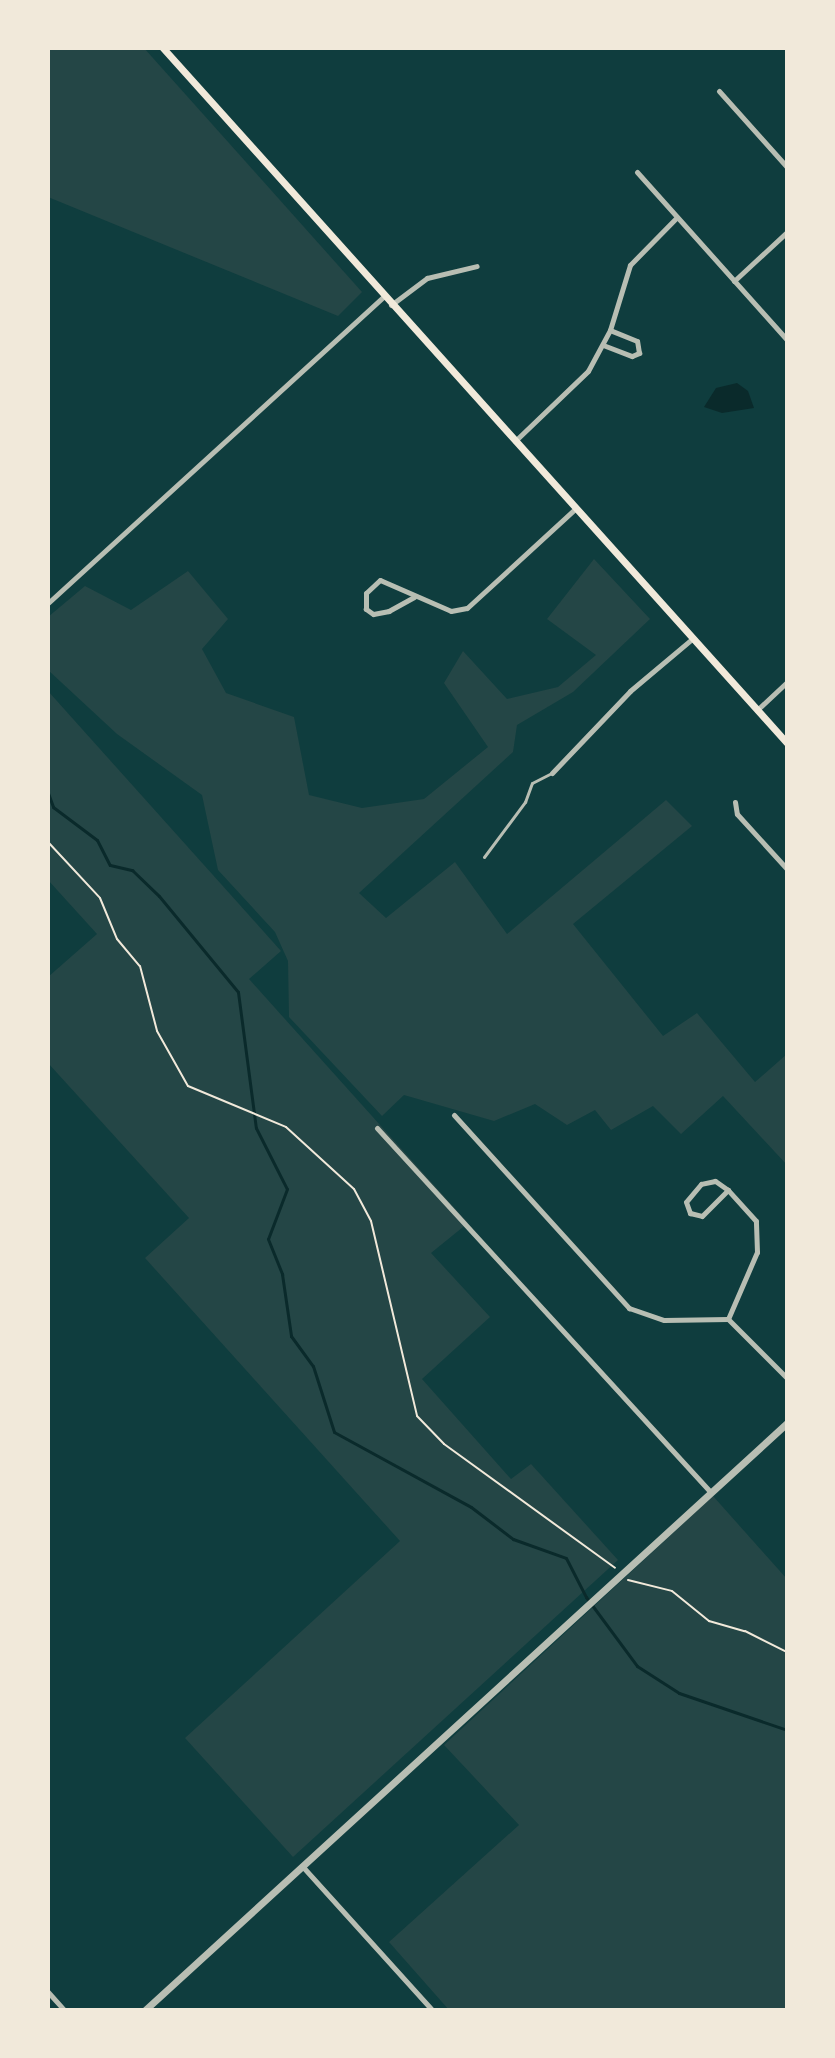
<!DOCTYPE html>
<html>
<head>
<meta charset="utf-8">
<style>
  body { margin:0 }
  #map { position:relative; width:835px; height:2058px; overflow:hidden; background:#0f3d3e; font-family:Rubik,sans-serif }
  div>[style] { position:absolute }
  .green>* { inset:0; background:#244646 }
  .water>* { inset:0; background:#0a2a2b }
  .stream>* { height:3px; margin:-1.5px; padding:0 1.5px; transform-origin:1.5px; border-radius:1.5px; background:#0a2a2b }
  .path>* { height:2px; margin:-1px; padding:0 1px; transform-origin:1px; border-radius:1px; background:#f1e9da }
  .service>* { height:3px; margin:-1.5px; padding:0 1.5px; transform-origin:1.5px; border-radius:1.5px; background:#b8beb3 }
  .minor>* { height:5px; margin:-2.5px; padding:0 2.5px; transform-origin:2.5px; border-radius:2.5px; background:#b8beb3 }
  .tertiary>* { height:7px; margin:-3.5px; padding:0 3.5px; transform-origin:3.5px; border-radius:3.5px; background:#b8beb3 }
  .secondary>* { height:7px; margin:-3.5px; padding:0 3.5px; transform-origin:3.5px; border-radius:3.5px; background:#f1e9da }
  span { translate:-50% -50%; white-space:nowrap; text-align:center; line-height:1.15; -webkit-text-stroke:8px #f1e9da; paint-order:stroke }
  .frame { position:absolute; inset:0; border:50px solid #f1e9da; pointer-events:none }
</style>
</head>
<body>
<div id="map">
  <div class="green">
    <i style="clip-path:polygon(48px 48px,144px 48px,362px 292px,338px 316px,48px 197px)"></i>
    <i style="clip-path:polygon(594px 559px,650px 619px,573px 692px,517px 725px,513px 752px,359px 893px,386px 918px,455px 862px,507px 934px,666px 800px,692px 826px,573px 924px,663px 1036px,697px 1013px,755px 1082px,787px 1054px,787px 1165px,723px 1096px,681px 1134px,653px 1106px,611px 1130px,595px 1110px,567px 1125px,535px 1104px,494px 1121px,404px 1095px,382px 1116px,289px 1017px,288px 961px,275px 932px,218px 870px,202px 795px,117px 734px,48px 670px,48px 617px,85px 586px,131px 610px,188px 571px,228px 619px,202px 649px,226px 693px,294px 717px,309px 795px,362px 808px,424px 799px,488px 747px,444px 683px,463px 651px,507px 699px,558px 687px,596px 655px,547px 619px)"></i>
    <i style="clip-path:polygon(48px 691px,281px 951px,249px 979px,468px 1223px,431px 1253px,490px 1317px,422px 1379px,511px 1479px,531px 1464px,618px 1560px,293px 1857px,185px 1738px,400px 1541px,145px 1258px,189px 1218px,48px 1063px,48px 977px,97px 934px,48px 880px)"></i>
    <i style="clip-path:polygon(713px 1496px,787px 1579px,787px 2010px,449px 2010px,389px 1942px,519px 1825px,444px 1745px)"></i>
  </div>
  <div class="water">
    <i style="clip-path:polygon(737px 383px,748px 391px,754px 408px,722px 413px,704px 407px,716px 388px)"></i>
  </div>
  <div class="stream">
    <i style="left:48px;top:793px;width:15px;rotate:70deg"></i>
    <i style="left:53px;top:807px;width:55px;rotate:36.9deg"></i>
    <i style="left:97px;top:840px;width:28px;rotate:63deg"></i>
    <i style="left:110px;top:865px;width:23px;rotate:13deg"></i>
    <i style="left:132px;top:870px;width:37px;rotate:44deg"></i>
    <i style="left:159px;top:896px;width:124px;rotate:50.5deg"></i>
    <i style="left:238px;top:992px;width:137px;rotate:82.5deg"></i>
    <i style="left:256px;top:1128px;width:68px;rotate:63.1deg"></i>
    <i style="left:287px;top:1189px;width:53px;rotate:110.8deg"></i>
    <i style="left:268px;top:1239px;width:38px;rotate:68deg"></i>
    <i style="left:282px;top:1274px;width:63px;rotate:81.7deg"></i>
    <i style="left:291px;top:1336px;width:37px;rotate:54deg"></i>
    <i style="left:313px;top:1366px;width:69px;rotate:72.3deg"></i>
    <i style="left:334px;top:1432px;width:156px;rotate:28.7deg"></i>
    <i style="left:471px;top:1507px;width:53px;rotate:37.3deg"></i>
    <i style="left:513px;top:1539px;width:56px;rotate:19.7deg"></i>
    <i style="left:566px;top:1558px;width:44px;rotate:62.9deg"></i>
    <i style="left:586px;top:1597px;width:86px;rotate:53.5deg"></i>
    <i style="left:637px;top:1666px;width:50px;rotate:32.7deg"></i>
    <i style="left:679px;top:1693px;width:114px;rotate:18.9deg"></i>
  </div>
  <div class="path">
    <i style="left:48px;top:842px;width:76px;rotate:47.1deg"></i>
    <i style="left:100px;top:898px;width:44px;rotate:67.5deg"></i>
    <i style="left:117px;top:939px;width:35px;rotate:50deg"></i>
    <i style="left:140px;top:966px;width:67px;rotate:75.3deg"></i>
    <i style="left:157px;top:1031px;width:63px;rotate:60.6deg"></i>
    <i style="left:188px;top:1086px;width:106px;rotate:22.7deg"></i>
    <i style="left:286px;top:1127px;width:92px;rotate:42.4deg"></i>
    <i style="left:354px;top:1189px;width:36px;rotate:62deg"></i>
    <i style="left:371px;top:1221px;width:200px;rotate:76.7deg"></i>
    <i style="left:417px;top:1416px;width:39px;rotate:46deg"></i>
    <i style="left:444px;top:1444px;width:211px;rotate:35.9deg"></i>
    <i style="left:628px;top:1580px;width:45px;rotate:14deg"></i>
    <i style="left:672px;top:1591px;width:48px;rotate:39deg"></i>
    <i style="left:709px;top:1621px;width:37px;rotate:16deg"></i>
    <i style="left:745px;top:1631px;width:47px;rotate:26.6deg"></i>
  </div>
  <div class="service">
    <i style="left:484px;top:857px;width:69px;rotate:-53.3deg"></i>
    <i style="left:525px;top:802px;width:20px;rotate:-70deg"></i>
    <i style="left:532px;top:783px;width:22px;rotate:-27deg"></i>
  </div>
  <div class="minor">
    <i style="left:719px;top:91px;width:102px;rotate:48.2deg"></i>
    <i style="left:637px;top:172px;width:225px;rotate:48.2deg"></i>
    <i style="left:734px;top:281px;width:72px;rotate:-42.8deg"></i>
    <i style="left:391px;top:305px;width:45px;rotate:-36.9deg"></i>
    <i style="left:427px;top:278px;width:51px;rotate:-13.5deg"></i>
    <i style="left:603px;top:345px;width:31px;rotate:21deg"></i>
    <i style="left:632px;top:356px;width:8px;rotate:-23deg"></i>
    <i style="left:639px;top:353px;width:12px;rotate:-99deg"></i>
    <i style="left:637px;top:341px;width:29px;rotate:-158deg"></i>
    <i style="left:515px;top:441px;width:101px;rotate:-43.8deg"></i>
    <i style="left:588px;top:371px;width:47px;rotate:-61.8deg"></i>
    <i style="left:610px;top:330px;width:68px;rotate:-72.9deg"></i>
    <i style="left:630px;top:265px;width:67px;rotate:-45.6deg"></i>
    <i style="left:414px;top:597px;width:29px;rotate:151deg"></i>
    <i style="left:389px;top:611px;width:16px;rotate:169deg"></i>
    <i style="left:373px;top:614px;width:9px;rotate:-144deg"></i>
    <i style="left:366px;top:609px;width:16px;rotate:-90deg"></i>
    <i style="left:366px;top:593px;width:19px;rotate:-43deg"></i>
    <i style="left:380px;top:580px;width:77px;rotate:23.6deg"></i>
    <i style="left:451px;top:611px;width:16px;rotate:-11deg"></i>
    <i style="left:467px;top:608px;width:144px;rotate:-42.5deg"></i>
    <i style="left:48px;top:603px;width:454px;rotate:-42.4deg"></i>
    <i style="left:757px;top:710px;width:41px;rotate:-43deg"></i>
    <i style="left:552px;top:773px;width:113px;rotate:-46.4deg"></i>
    <i style="left:630px;top:691px;width:81px;rotate:-40deg"></i>
    <i style="left:735px;top:802px;width:12px;rotate:81deg"></i>
    <i style="left:737px;top:814px;width:74px;rotate:47.7deg"></i>
    <i style="left:454px;top:1115px;width:261px;rotate:47.8deg"></i>
    <i style="left:629px;top:1308px;width:37px;rotate:19deg"></i>
    <i style="left:664px;top:1320px;width:64px;rotate:-0.9deg"></i>
    <i style="left:377px;top:1128px;width:494px;rotate:47.5deg"></i>
    <i style="left:728px;top:1319px;width:73px;rotate:-66.6deg"></i>
    <i style="left:757px;top:1252px;width:31px;rotate:-92deg"></i>
    <i style="left:756px;top:1221px;width:42px;rotate:-132.1deg"></i>
    <i style="left:728px;top:1190px;width:16px;rotate:-145deg"></i>
    <i style="left:715px;top:1181px;width:14px;rotate:168deg"></i>
    <i style="left:701px;top:1184px;width:23px;rotate:130deg"></i>
    <i style="left:686px;top:1202px;width:12px;rotate:70deg"></i>
    <i style="left:690px;top:1213px;width:12px;rotate:14deg"></i>
    <i style="left:702px;top:1216px;width:37px;rotate:-45deg"></i>
    <i style="left:728px;top:1319px;width:83px;rotate:45deg"></i>
    <i style="left:303px;top:1867px;width:193px;rotate:47.9deg"></i>
    <i style="left:48px;top:1992px;width:24px;rotate:48deg"></i>
  </div>
  <div class="tertiary">
    <i style="left:145px;top:2010px;width:870px;rotate:-42.44deg"></i>
  </div>
  <div class="secondary">
    <i style="left:163px;top:48px;width:934px;rotate:48.08deg"></i>
  </div>
  <div class="frame"></div>
</div>
</body>
</html>
